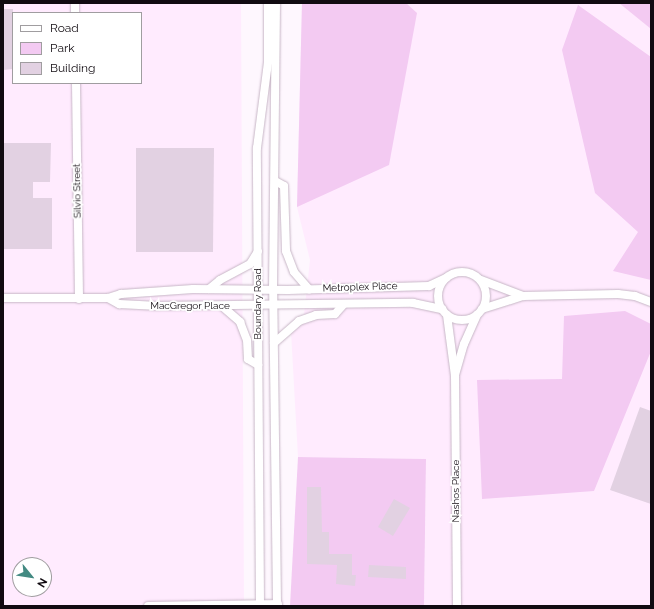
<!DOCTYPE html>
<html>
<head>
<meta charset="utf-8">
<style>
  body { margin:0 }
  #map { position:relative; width:654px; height:609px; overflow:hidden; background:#fef7fe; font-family:Raleway,sans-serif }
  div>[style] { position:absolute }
  .built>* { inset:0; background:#ffebfe }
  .green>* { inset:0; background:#f3caf2 }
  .building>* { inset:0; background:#e2d1e2 }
  .roads { filter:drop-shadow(0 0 1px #c7b6c6) drop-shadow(0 0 1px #c7b6c6) }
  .minor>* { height:8px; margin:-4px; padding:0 4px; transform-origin:4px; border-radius:4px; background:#fff }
  .minor>.ring { margin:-4px; padding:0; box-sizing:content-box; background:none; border:8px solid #fff; border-radius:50% }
  .tertiary>* { height:10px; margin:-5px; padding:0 5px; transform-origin:5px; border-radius:5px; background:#fff }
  span { translate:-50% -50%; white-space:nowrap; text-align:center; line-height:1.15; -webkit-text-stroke:3.5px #fff; paint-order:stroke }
  .street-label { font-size:10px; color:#110b11 }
  .frame { position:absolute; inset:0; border:4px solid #110b11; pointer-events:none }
  .legend { position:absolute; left:12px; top:12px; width:130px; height:72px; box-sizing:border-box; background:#fff; border:1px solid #a09da0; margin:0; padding:5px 7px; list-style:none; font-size:12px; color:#110b11 }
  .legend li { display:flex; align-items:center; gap:8px; height:20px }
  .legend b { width:20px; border:1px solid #a09da0 }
  .north { position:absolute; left:12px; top:557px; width:40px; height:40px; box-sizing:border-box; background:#fff; border:1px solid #a09da0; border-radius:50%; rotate:120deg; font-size:11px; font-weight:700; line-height:16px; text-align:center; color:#110b11 }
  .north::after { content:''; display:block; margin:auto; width:14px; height:18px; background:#438a82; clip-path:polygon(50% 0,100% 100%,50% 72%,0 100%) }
</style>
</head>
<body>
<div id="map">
  <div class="built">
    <i style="clip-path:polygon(evenodd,3px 3px,241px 3px,244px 606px,3px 606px,3px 3px,13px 13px,141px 13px,141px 83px,13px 83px,13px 13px,3px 3px,20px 565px,44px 565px,44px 589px,20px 589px,20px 565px)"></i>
    <i style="clip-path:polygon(302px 3px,619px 3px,651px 29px,651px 606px,424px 606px,426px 459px,298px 457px,291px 332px,303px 324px,310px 260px,297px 207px)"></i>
  </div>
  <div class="green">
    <i style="clip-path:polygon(302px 3px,406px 3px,417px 13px,389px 165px,297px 207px)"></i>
    <i style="clip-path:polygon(619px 3px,651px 3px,651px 29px)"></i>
    <i style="clip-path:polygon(578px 5px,651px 57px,651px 280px,613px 271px,638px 232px,595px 193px,562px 50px)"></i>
    <i style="clip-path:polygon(625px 311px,651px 324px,651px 351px,594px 491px,482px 499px,477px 380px,562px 379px,564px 316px)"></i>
    <i style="clip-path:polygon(298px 457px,426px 459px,424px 606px,290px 606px)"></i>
  </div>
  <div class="building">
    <i style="clip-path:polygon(3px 9px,13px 9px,13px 69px,3px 70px)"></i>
    <i style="clip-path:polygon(3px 143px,51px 143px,50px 182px,33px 182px,33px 198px,52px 198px,52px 249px,3px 249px)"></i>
    <i style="clip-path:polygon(136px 148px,214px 148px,213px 252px,136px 252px)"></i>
    <i style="clip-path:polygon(640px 407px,651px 411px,651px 504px,610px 490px)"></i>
    <i style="clip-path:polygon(307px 487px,321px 487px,322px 532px,329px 532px,329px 554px,352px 554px,352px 575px,356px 575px,355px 586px,336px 584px,337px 565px,307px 564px)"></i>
    <i style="clip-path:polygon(394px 499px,410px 508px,393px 536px,378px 527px)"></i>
    <i style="clip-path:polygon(369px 565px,406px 567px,406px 579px,368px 577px)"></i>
  </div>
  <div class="roads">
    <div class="minor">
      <i style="left:75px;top:3px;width:10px;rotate:90deg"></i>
      <i style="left:76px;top:83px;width:216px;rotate:89.2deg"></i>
      <i style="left:275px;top:181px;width:10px;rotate:29deg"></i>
      <i style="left:284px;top:186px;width:65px;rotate:88.2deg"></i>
      <i style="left:286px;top:251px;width:22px;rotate:69deg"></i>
      <i style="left:294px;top:272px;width:23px;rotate:49deg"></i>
      <i class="ring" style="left:438px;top:272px;width:40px;height:40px"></i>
      <i style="left:481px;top:280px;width:45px;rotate:20.9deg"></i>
      <i style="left:209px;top:289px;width:14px;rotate:-39deg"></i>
      <i style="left:220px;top:280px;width:34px;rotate:-28deg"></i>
      <i style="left:250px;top:264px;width:15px;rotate:-58deg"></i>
      <i style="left:3px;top:298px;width:105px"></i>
      <i style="left:108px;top:298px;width:14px;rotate:-17deg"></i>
      <i style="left:121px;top:294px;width:72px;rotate:-4deg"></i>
      <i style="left:193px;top:289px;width:95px;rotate:0.6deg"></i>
      <i style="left:288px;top:290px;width:141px;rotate:-1.6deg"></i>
      <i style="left:429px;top:286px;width:19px;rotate:-25deg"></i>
      <i style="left:108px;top:298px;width:13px;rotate:29deg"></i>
      <i style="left:119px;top:304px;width:35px;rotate:3deg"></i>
      <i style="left:154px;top:306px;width:259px;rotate:-0.7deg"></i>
      <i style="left:413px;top:303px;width:30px;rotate:12deg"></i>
      <i style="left:223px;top:307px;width:23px;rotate:41deg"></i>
      <i style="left:240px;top:322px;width:19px;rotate:69deg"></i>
      <i style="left:247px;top:340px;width:19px;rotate:87deg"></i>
      <i style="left:248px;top:359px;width:12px;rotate:31deg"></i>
      <i style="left:482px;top:309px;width:43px;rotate:-17.6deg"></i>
      <i style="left:523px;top:296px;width:95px;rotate:-1.2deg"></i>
      <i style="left:618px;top:294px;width:17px;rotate:7deg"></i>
      <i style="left:635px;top:296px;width:17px;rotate:21deg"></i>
      <i style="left:447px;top:315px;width:62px;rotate:82.5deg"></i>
      <i style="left:455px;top:376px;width:230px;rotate:89.5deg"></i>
      <i style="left:274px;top:343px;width:33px;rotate:-41deg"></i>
      <i style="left:299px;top:321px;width:18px;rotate:-19deg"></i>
      <i style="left:316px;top:315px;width:19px;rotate:-3deg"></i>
      <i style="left:335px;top:314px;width:13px;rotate:-48deg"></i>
      <i style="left:455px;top:375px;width:32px;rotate:-74deg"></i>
      <i style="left:464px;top:344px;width:32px;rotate:-66deg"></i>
      <i style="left:260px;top:604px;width:456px;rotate:-90.4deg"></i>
      <i style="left:257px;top:148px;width:87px;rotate:-82.7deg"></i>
      <i style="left:268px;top:62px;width:59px;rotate:-90deg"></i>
      <i style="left:148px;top:606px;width:129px;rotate:-0.9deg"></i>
      <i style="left:277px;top:604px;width:315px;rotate:-90.7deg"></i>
      <i style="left:273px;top:289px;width:286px;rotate:-89.4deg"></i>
    </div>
    <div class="tertiary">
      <i style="left:277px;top:604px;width:2px;rotate:90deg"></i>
      <i style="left:260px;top:606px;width:2px;rotate:-90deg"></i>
    </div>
  </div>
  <div class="street-label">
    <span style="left:77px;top:191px;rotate:-91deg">Silvio Street</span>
    <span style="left:360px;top:287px;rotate:-2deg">Metroplex Place</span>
    <span style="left:258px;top:304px;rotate:-90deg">Boundary Road</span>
    <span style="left:190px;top:306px">MacGregor Place</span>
    <span style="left:456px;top:491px;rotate:-90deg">Nashos Place</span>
  </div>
  <div class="frame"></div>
  <ul class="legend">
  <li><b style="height:5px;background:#fff"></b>Road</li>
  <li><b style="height:11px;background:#f3caf2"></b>Park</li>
  <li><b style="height:11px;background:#e2d1e2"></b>Building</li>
  </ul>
  <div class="north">N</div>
</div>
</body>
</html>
